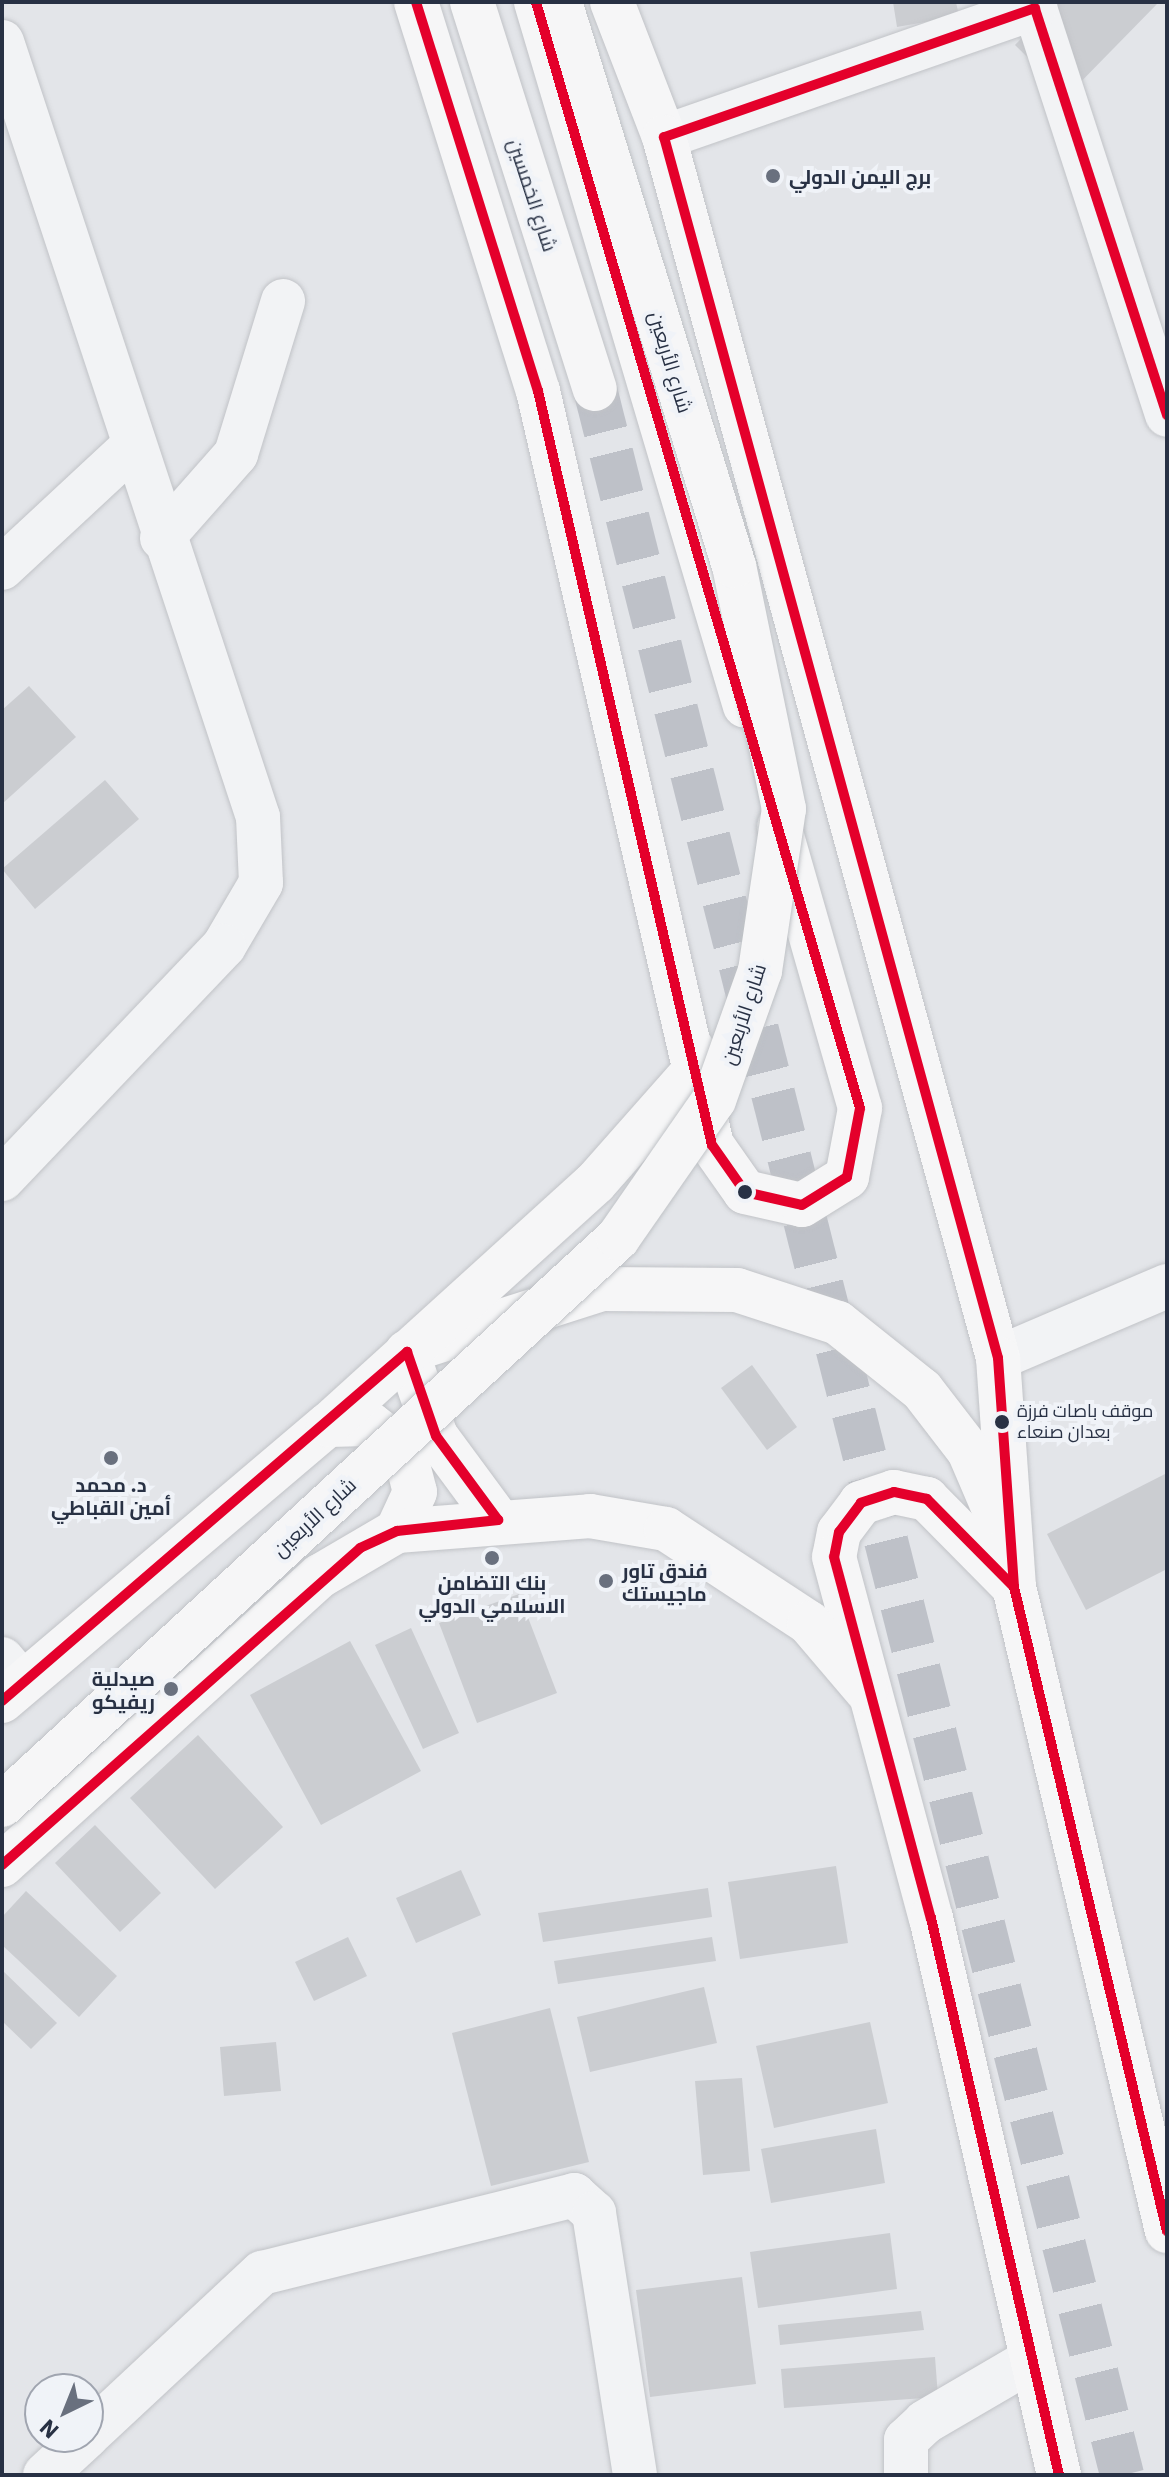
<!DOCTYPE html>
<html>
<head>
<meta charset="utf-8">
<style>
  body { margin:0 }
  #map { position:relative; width:1169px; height:2477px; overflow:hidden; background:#e3e5e9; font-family:"IBM Plex Sans",Cairo,sans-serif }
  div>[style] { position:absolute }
  .building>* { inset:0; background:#cbcdd1 }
  .major-tunnel>* { height:44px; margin-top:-22px; transform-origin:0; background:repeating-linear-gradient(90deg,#bec1c8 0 44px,transparent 0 66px) }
  .roads { filter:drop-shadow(0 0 2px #c1c3c7) drop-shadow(0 0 2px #c1c3c7) }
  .minor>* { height:44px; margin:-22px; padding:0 22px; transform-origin:22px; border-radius:22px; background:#f2f3f5 }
  .major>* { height:44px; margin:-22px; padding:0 22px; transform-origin:22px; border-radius:22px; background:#f6f6f7 }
  .bridges { filter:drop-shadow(0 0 2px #bfc2c6) drop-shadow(0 0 2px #bfc2c6) }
  .major-bridge>* { height:44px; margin:-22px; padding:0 22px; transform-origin:22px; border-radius:22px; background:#f6f6f7 }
  .bus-1>* { height:10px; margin:-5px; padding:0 5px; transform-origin:5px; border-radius:5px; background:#e4002b }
  .dots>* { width:22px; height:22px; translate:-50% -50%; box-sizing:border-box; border:4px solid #f0f3f8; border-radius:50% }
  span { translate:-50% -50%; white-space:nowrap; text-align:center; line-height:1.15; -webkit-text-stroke:8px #f0f3f8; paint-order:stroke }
  .bus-label { font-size:18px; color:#283144 }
  .left { translate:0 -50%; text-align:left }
  .poi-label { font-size:20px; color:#283144; font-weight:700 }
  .right { translate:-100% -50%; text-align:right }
  .street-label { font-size:20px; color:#283144 }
  .frame { position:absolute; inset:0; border:4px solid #283144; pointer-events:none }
  .north { position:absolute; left:24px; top:2373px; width:80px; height:80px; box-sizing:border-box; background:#f0f3f8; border:2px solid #a0a5b0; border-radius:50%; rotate:223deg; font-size:22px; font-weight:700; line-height:32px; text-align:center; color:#283144 }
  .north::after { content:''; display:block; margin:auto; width:28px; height:36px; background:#69707e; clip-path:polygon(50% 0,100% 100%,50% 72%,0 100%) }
</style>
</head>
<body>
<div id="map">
  <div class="building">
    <i style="clip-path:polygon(893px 2px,956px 2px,959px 16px,897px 27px)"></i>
    <i style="clip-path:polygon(1056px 2px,1159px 2px,1067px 96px,1015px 45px)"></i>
    <i style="clip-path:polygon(29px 686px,76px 737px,2px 804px,2px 710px)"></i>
    <i style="clip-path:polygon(105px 780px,139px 819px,35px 909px,2px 869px)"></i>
    <i style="clip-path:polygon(752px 1365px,797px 1427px,767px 1450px,721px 1388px)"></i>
    <i style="clip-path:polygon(1167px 1473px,1167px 1569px,1086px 1610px,1047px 1534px)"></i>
    <i style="clip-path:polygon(519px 1594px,557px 1693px,477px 1723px,439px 1623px)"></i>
    <i style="clip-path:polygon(411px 1628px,459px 1733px,423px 1749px,375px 1645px)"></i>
    <i style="clip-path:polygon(350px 1641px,421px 1771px,321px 1825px,250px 1695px)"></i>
    <i style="clip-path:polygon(198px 1735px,283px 1827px,215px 1889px,130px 1798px)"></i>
    <i style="clip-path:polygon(95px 1825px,161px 1893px,120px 1932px,55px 1863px)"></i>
    <i style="clip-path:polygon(836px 1866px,848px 1943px,740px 1959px,728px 1882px)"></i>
    <i style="clip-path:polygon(461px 1870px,481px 1915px,416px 1943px,396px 1898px)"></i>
    <i style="clip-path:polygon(708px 1888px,712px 1917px,543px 1942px,538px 1913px)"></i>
    <i style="clip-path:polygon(26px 1891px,117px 1976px,79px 2017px,2px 1945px,2px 1917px)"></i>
    <i style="clip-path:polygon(348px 1937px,367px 1976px,314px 2001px,295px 1962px)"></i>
    <i style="clip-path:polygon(712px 1937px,716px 1961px,558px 1984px,554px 1961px)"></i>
    <i style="clip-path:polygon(2px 1970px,57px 2023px,31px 2049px,2px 2021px)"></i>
    <i style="clip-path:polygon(704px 1987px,717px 2043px,590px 2072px,577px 2017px)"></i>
    <i style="clip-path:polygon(550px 2008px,589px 2162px,491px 2186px,452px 2033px)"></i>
    <i style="clip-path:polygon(870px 2022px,888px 2103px,774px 2128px,756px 2046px)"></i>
    <i style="clip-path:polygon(276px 2042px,281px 2091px,224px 2096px,220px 2047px)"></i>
    <i style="clip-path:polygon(742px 2078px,750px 2171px,703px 2175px,695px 2081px)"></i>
    <i style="clip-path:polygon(876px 2129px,885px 2183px,771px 2203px,761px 2149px)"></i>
    <i style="clip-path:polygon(890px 2233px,897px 2289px,758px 2308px,750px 2252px)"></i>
    <i style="clip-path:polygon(742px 2277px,756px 2384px,650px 2397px,636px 2290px)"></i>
    <i style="clip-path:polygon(921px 2311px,924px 2330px,780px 2345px,778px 2325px)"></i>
    <i style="clip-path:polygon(935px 2357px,938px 2397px,784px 2408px,781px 2369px)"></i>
  </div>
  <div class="major-tunnel">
    <i style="left:595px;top:389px;width:2152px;rotate:75.82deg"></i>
  </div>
  <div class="roads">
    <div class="minor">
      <i style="left:1033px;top:2px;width:434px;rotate:72deg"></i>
      <i style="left:2px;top:42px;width:816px;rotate:71.72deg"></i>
      <i style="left:258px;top:817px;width:66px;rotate:87.4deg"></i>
      <i style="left:261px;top:883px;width:73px;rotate:120.4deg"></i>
      <i style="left:224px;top:946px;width:322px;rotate:133.6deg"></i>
      <i style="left:664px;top:137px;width:393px;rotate:-19.2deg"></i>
      <i style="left:162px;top:538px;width:112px;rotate:-48.6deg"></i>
      <i style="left:236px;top:454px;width:160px;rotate:-72.9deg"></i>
      <i style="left:2px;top:568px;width:176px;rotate:-42.9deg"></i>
      <i style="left:998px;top:1358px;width:184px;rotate:-23.1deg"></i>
      <i style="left:2px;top:1659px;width:31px;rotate:50deg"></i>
      <i style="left:88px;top:2435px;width:238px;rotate:-43deg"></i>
      <i style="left:262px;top:2273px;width:322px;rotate:-14deg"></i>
      <i style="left:574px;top:2195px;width:27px;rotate:42deg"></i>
      <i style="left:594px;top:2213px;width:265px;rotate:81.1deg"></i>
      <i style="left:45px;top:2475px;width:56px;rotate:-42.8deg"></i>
      <i style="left:906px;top:2475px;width:35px;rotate:-90deg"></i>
      <i style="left:906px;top:2440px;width:26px;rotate:-43deg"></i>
      <i style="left:925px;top:2422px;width:123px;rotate:-30.3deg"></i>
    </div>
    <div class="major">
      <i style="left:416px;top:2px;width:408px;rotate:72.6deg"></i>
      <i style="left:538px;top:391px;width:774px;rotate:77.01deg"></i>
      <i style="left:712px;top:1145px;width:57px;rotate:54.9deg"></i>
      <i style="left:745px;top:1192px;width:58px;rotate:12.8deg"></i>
      <i style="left:802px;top:1205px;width:53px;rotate:-31.9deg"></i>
      <i style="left:847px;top:1177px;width:70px;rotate:-79.3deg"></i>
      <i style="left:860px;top:1108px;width:293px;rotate:-106deg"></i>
      <i style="left:472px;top:2px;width:406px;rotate:72.4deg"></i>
      <i style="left:536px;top:2px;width:734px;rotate:73.47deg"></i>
      <i style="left:612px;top:2px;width:145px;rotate:68.9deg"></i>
      <i style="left:664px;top:137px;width:1266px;rotate:74.7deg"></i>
      <i style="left:998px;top:1358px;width:230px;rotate:86deg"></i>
      <i style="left:1014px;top:1587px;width:662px;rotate:76.64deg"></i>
      <i style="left:420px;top:1347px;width:191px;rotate:-17.7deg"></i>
      <i style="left:602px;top:1289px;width:135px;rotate:0.4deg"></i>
      <i style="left:737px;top:1290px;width:106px;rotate:18.1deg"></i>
      <i style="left:838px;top:1323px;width:107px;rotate:38.6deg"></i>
      <i style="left:922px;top:1390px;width:77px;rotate:52.4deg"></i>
      <i style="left:969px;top:1451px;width:66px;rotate:66.9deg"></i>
      <i style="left:407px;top:1352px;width:89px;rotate:71deg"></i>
      <i style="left:436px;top:1436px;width:104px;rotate:53.6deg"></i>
      <i style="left:328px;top:1425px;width:42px;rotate:-1.4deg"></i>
      <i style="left:370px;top:1424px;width:43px;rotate:37.4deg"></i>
      <i style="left:404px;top:1450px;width:43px;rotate:75.3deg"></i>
      <i style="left:415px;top:1492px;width:43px;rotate:114.8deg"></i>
      <i style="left:1014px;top:1587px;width:124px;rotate:-134.7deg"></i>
      <i style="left:927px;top:1499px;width:34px;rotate:-168deg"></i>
      <i style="left:894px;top:1492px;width:35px;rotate:162deg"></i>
      <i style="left:861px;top:1503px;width:36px;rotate:127deg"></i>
      <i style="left:839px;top:1532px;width:25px;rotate:101deg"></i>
      <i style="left:834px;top:1557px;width:374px;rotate:75deg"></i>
      <i style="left:931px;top:1918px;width:572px;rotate:77.06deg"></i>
      <i style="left:2px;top:1701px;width:427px;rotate:-40.3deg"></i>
      <i style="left:328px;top:1425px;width:360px;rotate:-42.2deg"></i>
      <i style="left:595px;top:1183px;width:152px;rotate:-48.5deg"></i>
      <i style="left:696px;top:1069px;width:21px;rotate:-101deg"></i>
      <i style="left:2px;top:1865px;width:430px;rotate:-42.3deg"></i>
      <i style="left:320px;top:1576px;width:89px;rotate:-30.3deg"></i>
      <i style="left:397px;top:1531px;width:194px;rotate:-4.4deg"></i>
      <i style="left:590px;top:1516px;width:77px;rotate:9.7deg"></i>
      <i style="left:666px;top:1529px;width:171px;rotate:33.3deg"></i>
      <i style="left:809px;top:1623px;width:88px;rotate:49.6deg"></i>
    </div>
  </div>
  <div class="bridges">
    <div class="major-bridge">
      <i style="left:2px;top:1805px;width:837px;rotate:-42.63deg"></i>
      <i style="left:618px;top:1238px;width:168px;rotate:-55.2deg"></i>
      <i style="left:714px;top:1100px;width:137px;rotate:-70.4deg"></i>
      <i style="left:760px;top:971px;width:164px;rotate:-81.6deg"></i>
      <i style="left:784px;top:809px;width:248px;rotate:-101.6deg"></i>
      <i style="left:734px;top:566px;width:590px;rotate:-107.15deg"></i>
    </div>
  </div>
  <div class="bus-1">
    <i style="left:416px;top:2px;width:408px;rotate:72.6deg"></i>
    <i style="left:538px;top:391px;width:774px;rotate:77.01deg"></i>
    <i style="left:712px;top:1145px;width:57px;rotate:54.9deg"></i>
    <i style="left:745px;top:1192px;width:58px;rotate:12.8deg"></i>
    <i style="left:802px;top:1205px;width:53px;rotate:-31.9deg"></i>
    <i style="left:847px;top:1177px;width:70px;rotate:-79.3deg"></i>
    <i style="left:860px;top:1108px;width:1152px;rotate:-106.33deg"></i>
    <i style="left:1167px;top:415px;width:428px;rotate:-108deg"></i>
    <i style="left:1035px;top:8px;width:393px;rotate:160.8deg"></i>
    <i style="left:664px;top:137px;width:1266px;rotate:74.7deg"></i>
    <i style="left:998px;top:1358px;width:230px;rotate:86deg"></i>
    <i style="left:1014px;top:1587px;width:662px;rotate:76.64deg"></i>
    <i style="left:1014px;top:1587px;width:124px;rotate:-134.7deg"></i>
    <i style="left:927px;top:1499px;width:34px;rotate:-168deg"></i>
    <i style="left:894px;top:1492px;width:35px;rotate:162deg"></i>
    <i style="left:861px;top:1503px;width:36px;rotate:127deg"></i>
    <i style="left:839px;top:1532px;width:25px;rotate:101deg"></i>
    <i style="left:834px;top:1557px;width:374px;rotate:75deg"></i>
    <i style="left:931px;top:1918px;width:572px;rotate:77.06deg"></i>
    <i style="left:2px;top:1701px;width:535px;rotate:-40.75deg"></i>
    <i style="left:2px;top:1865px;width:478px;rotate:-41.5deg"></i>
    <i style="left:360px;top:1548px;width:41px;rotate:-24.7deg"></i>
    <i style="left:397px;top:1531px;width:102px;rotate:-6.2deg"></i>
    <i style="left:498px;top:1520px;width:104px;rotate:-126.4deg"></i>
    <i style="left:436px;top:1436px;width:89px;rotate:-109deg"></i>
  </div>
  <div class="dots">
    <i style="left:773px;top:176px;background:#69707e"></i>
    <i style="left:745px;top:1192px;background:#283144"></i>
    <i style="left:1002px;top:1422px;background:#283144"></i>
    <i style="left:111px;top:1458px;background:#69707e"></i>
    <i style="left:492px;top:1558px;background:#69707e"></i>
    <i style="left:606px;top:1581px;background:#69707e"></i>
    <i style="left:171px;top:1689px;background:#69707e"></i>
  </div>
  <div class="bus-label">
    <span class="left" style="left:1017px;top:1422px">موقف باصات فرزة<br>بعدان صنعاء</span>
  </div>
  <div class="poi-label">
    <span class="left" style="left:789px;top:176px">برج اليمن الدولي</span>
    <span style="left:111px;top:1496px">د. محمد<br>أمين القباطي</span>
    <span class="left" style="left:622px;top:1582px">فندق تاور<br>ماجيستك</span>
    <span style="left:492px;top:1594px">بنك التضامن<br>الاسلامي الدولي</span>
    <span class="right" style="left:155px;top:1690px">صيدلية<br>ريفيكو</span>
  </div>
  <div class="street-label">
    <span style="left:533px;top:195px;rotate:72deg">شارع الخمسين</span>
    <span style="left:671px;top:362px;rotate:73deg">شارع الأربعين</span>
    <span style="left:743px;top:1014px;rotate:-72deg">شارع الأربعين</span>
    <span style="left:314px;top:1517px;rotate:-43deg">شارع الأربعين</span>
  </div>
  <div class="frame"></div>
  <div class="north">N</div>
</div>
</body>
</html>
